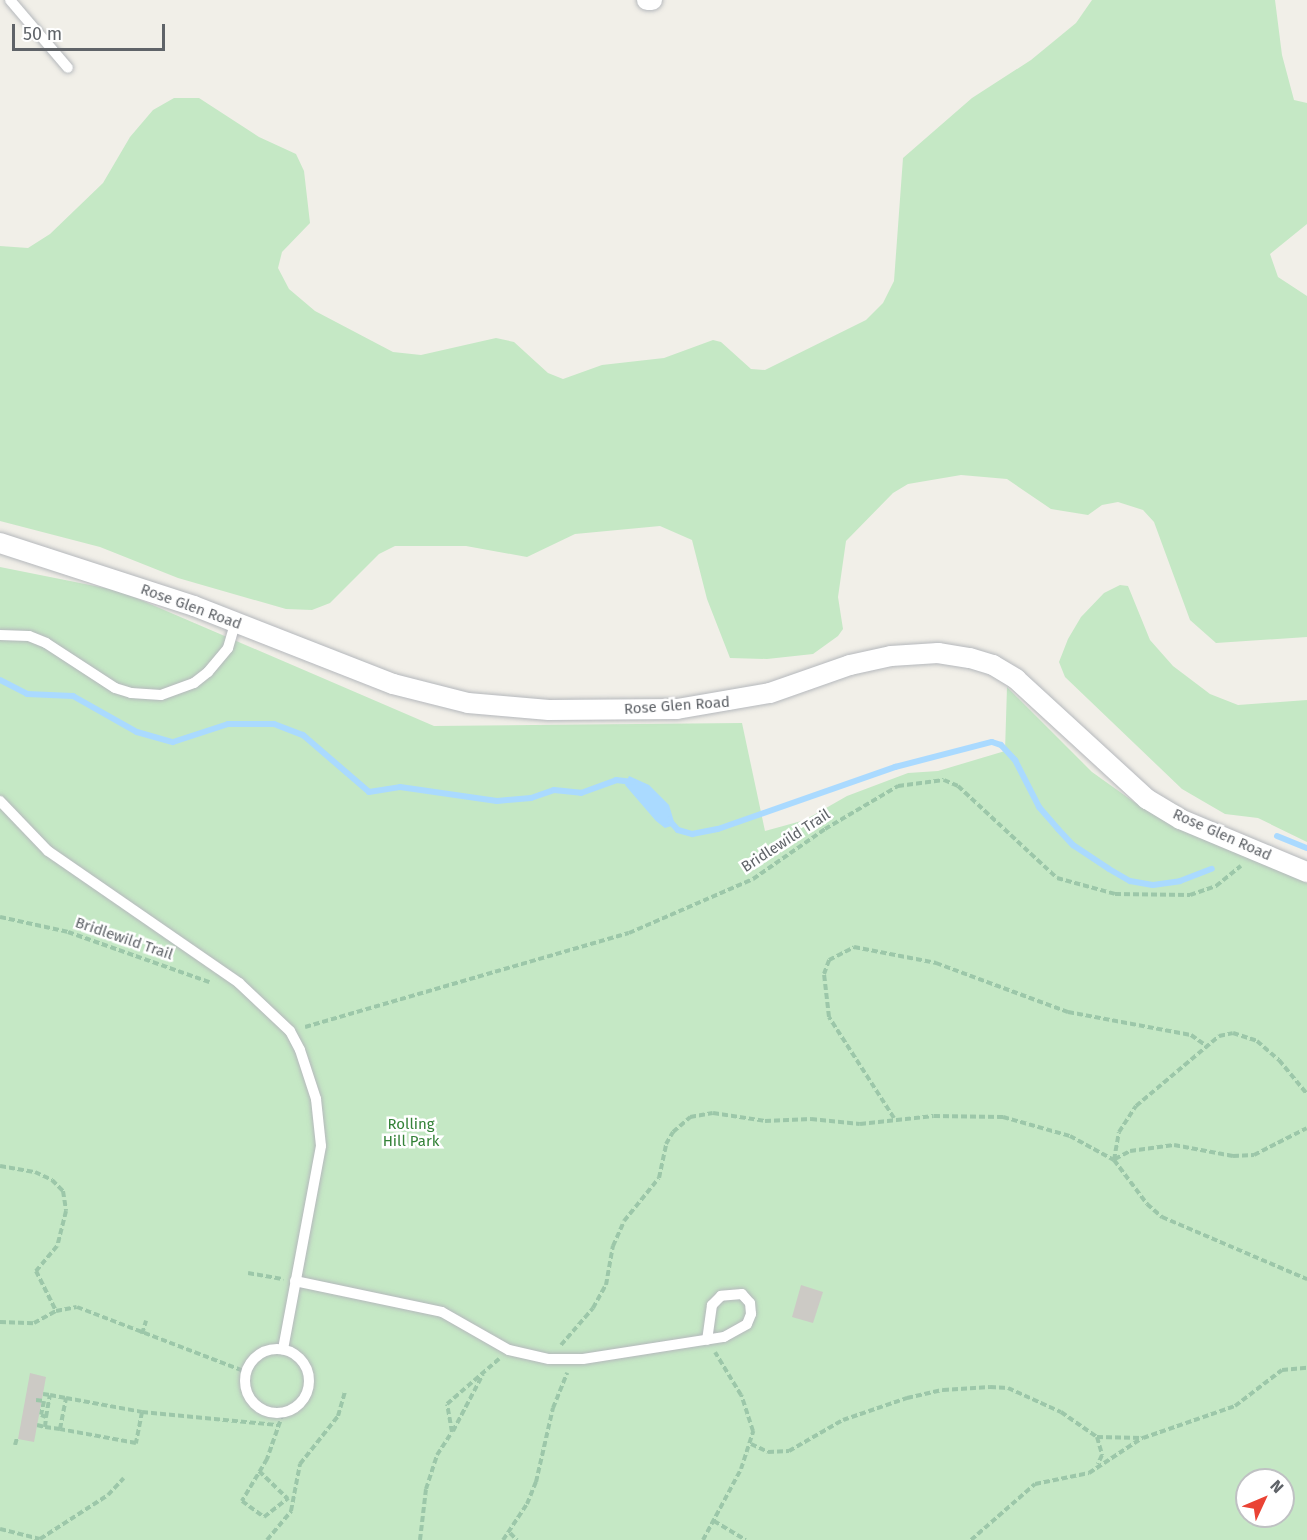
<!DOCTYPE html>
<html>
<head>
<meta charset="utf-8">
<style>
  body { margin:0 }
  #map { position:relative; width:1307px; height:1540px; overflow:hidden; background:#f1efe8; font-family:"Fira Sans",sans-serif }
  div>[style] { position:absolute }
  .green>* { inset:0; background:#c5e8c5 }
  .water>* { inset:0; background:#aadaff }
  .stream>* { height:6px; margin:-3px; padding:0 3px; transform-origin:3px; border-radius:3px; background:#aadaff }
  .building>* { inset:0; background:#cccac5 }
  .path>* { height:4px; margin-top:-2px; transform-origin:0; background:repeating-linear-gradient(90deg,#9cc7a9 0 6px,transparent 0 9px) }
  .roads { filter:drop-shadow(0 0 2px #b5b8bc) drop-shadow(0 0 2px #b5b8bc) }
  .lane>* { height:10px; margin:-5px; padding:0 5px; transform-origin:5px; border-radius:5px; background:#fff }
  .lane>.ring { margin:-5px; padding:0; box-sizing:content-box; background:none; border:10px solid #fff; border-radius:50% }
  .street>* { height:20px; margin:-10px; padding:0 10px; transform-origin:10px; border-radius:10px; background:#fff }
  span { translate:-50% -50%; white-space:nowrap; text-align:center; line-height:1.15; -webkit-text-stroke:5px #fff; paint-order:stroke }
  .street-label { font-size:15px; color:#5f6368 }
  .park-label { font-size:15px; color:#348238 }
  .north { position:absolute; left:1235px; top:1468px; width:60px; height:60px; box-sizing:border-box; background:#fff; border:2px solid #bfc1c3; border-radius:50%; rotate:46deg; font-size:16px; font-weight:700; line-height:24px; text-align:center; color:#5f6368 }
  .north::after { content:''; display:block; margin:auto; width:21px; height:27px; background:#ea4335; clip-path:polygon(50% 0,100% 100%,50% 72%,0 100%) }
  .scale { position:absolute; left:12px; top:24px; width:153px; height:27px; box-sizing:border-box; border:3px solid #5f6368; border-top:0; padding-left:8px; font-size:18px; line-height:21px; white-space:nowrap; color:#5f6368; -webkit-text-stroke:4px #fff; paint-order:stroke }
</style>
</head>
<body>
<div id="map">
  <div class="green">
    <i style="clip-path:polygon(1092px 0,1275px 0,1282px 55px,1294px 100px,1307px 103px,1307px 224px,1270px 254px,1278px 277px,1307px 296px,1307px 637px,1216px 643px,1190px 620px,1154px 522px,1143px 510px,1118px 502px,1102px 505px,1088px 515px,1051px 509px,1007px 479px,961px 475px,908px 484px,893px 493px,846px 541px,838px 597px,843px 629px,838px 636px,813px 654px,767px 659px,730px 658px,707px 599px,692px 540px,660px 526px,575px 534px,527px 557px,466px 546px,395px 546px,379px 554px,330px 603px,312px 610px,286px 609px,178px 578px,100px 547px,0 521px,0 246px,28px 248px,50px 234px,103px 183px,130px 137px,153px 110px,174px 98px,199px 98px,259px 137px,296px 154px,304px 171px,310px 223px,282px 252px,278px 268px,289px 289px,315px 311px,393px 352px,421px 355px,496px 338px,514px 342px,548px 373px,563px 379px,602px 365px,664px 358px,713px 340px,721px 342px,751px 369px,765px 370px,866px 320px,883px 303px,894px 281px,903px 158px,972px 98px,1031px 60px,1076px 23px)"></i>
    <i style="clip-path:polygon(evenodd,0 567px,120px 591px,434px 726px,742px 723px,765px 831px,805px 820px,847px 796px,908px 773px,938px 771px,1005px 751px,1007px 687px,1092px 772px,1134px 802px,1307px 883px,1307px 1540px,0 1540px,0 567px,1247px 1480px,1283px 1480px,1283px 1516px,1247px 1516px,1247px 1480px)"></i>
    <i style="clip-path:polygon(1120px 585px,1128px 586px,1150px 640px,1173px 666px,1210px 694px,1238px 705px,1307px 700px,1307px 842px,1258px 818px,1225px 814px,1182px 789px,1065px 677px,1059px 662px,1068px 639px,1081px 617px,1104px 593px)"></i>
  </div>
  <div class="water">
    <i style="clip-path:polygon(629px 776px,649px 785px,669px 805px,675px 825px,665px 828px,656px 821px,625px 785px)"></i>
  </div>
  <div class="stream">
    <i style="left:0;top:680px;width:30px;rotate:27deg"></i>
    <i style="left:27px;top:694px;width:46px;rotate:2.5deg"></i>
    <i style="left:73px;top:696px;width:73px;rotate:29.4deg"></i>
    <i style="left:137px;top:732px;width:37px;rotate:16deg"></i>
    <i style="left:173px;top:742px;width:58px;rotate:-18.1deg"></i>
    <i style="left:228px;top:724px;width:46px"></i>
    <i style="left:274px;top:724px;width:31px;rotate:21deg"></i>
    <i style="left:303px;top:735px;width:87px;rotate:40.8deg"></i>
    <i style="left:369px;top:792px;width:31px;rotate:-9deg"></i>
    <i style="left:400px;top:787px;width:98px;rotate:8.2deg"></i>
    <i style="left:497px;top:801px;width:34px;rotate:-5deg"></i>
    <i style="left:531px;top:798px;width:24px;rotate:-19deg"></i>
    <i style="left:554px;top:790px;width:27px;rotate:6deg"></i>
    <i style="left:581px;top:793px;width:37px;rotate:-20deg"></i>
    <i style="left:616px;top:780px;width:17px;rotate:7deg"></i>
    <i style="left:669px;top:820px;width:13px;rotate:48deg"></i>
    <i style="left:678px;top:830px;width:15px;rotate:16deg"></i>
    <i style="left:692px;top:834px;width:26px;rotate:-11deg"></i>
    <i style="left:718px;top:829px;width:188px;rotate:-19.3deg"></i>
    <i style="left:895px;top:767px;width:100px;rotate:-14.5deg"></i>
    <i style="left:992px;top:742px;width:9px;rotate:18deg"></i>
    <i style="left:1001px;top:745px;width:21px;rotate:47deg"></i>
    <i style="left:1015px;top:760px;width:53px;rotate:62.9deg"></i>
    <i style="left:1039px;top:807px;width:29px;rotate:49deg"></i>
    <i style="left:1058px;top:829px;width:22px;rotate:47deg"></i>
    <i style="left:1073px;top:845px;width:43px;rotate:33.7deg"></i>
    <i style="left:1109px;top:869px;width:24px;rotate:30deg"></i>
    <i style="left:1130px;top:881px;width:23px;rotate:10deg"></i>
    <i style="left:1153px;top:885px;width:27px;rotate:-8deg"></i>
    <i style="left:1180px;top:881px;width:34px;rotate:-21deg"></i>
    <i style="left:1277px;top:836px;width:32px;rotate:22deg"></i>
  </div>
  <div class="building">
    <i style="clip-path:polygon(801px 1285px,823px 1292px,813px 1323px,792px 1317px)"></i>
    <i style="clip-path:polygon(30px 1373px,46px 1377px,34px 1442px,18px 1439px)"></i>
  </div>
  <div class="path">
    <i style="left:0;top:917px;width:70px;rotate:12.4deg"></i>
    <i style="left:68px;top:932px;width:150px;rotate:19.5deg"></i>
    <i style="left:305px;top:1027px;width:337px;rotate:-16.2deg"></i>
    <i style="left:629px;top:933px;width:135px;rotate:-23.5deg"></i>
    <i style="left:753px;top:879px;width:88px;rotate:-34.8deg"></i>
    <i style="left:825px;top:829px;width:85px;rotate:-30.5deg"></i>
    <i style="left:898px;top:786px;width:46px;rotate:-7.4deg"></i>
    <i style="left:944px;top:780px;width:15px;rotate:23deg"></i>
    <i style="left:958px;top:786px;width:135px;rotate:42.9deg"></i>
    <i style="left:1057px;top:878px;width:60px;rotate:15.4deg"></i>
    <i style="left:1115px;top:894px;width:75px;rotate:0.8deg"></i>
    <i style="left:1190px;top:895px;width:28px;rotate:-19deg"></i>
    <i style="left:1216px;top:886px;width:32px;rotate:-39deg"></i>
    <i style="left:894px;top:1118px;width:120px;rotate:-122.8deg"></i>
    <i style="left:829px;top:1017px;width:43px;rotate:-96.6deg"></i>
    <i style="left:824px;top:974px;width:15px;rotate:-70deg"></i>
    <i style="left:829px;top:960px;width:28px;rotate:-27deg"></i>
    <i style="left:854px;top:947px;width:84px;rotate:11deg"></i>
    <i style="left:936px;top:963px;width:141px;rotate:20.4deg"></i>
    <i style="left:1068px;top:1012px;width:125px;rotate:10.6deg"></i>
    <i style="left:1191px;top:1035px;width:21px;rotate:35deg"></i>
    <i style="left:1115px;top:1159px;width:17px;rotate:-28deg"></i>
    <i style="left:1130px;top:1151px;width:44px;rotate:-7.8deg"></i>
    <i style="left:1174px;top:1145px;width:60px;rotate:10.6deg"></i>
    <i style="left:1233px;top:1156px;width:21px;rotate:-3deg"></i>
    <i style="left:1254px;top:1155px;width:59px;rotate:-27deg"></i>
    <i style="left:1114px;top:1160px;width:28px;rotate:-80deg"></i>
    <i style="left:1119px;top:1132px;width:31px;rotate:-57deg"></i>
    <i style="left:1136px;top:1106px;width:109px;rotate:-40.1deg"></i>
    <i style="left:1219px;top:1036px;width:14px;rotate:-12deg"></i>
    <i style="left:1233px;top:1033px;width:25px;rotate:18deg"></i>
    <i style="left:1257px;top:1041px;width:29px;rotate:41deg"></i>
    <i style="left:1279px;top:1060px;width:44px;rotate:50.5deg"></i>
    <i style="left:0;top:1166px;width:36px;rotate:10deg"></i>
    <i style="left:35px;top:1172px;width:19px;rotate:25deg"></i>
    <i style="left:52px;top:1180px;width:16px;rotate:45deg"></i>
    <i style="left:63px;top:1191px;width:20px;rotate:81deg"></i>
    <i style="left:66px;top:1211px;width:36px;rotate:104deg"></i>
    <i style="left:57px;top:1246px;width:33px;rotate:130deg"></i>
    <i style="left:36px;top:1271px;width:45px;rotate:63.4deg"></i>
    <i style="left:248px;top:1273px;width:36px;rotate:10deg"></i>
    <i style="left:0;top:1322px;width:34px;rotate:2deg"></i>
    <i style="left:34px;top:1323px;width:25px;rotate:-29deg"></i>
    <i style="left:56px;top:1311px;width:21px;rotate:-11deg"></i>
    <i style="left:77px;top:1307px;width:181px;rotate:21deg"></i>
    <i style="left:142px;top:1334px;width:14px;rotate:-73deg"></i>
    <i style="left:561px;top:1345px;width:49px;rotate:-49.1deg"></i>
    <i style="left:593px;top:1308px;width:26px;rotate:-61deg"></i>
    <i style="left:606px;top:1285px;width:40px;rotate:-80deg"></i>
    <i style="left:613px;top:1246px;width:27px;rotate:-66deg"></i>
    <i style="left:624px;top:1221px;width:55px;rotate:-50.9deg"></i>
    <i style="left:659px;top:1178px;width:35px;rotate:-78deg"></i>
    <i style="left:666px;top:1144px;width:14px;rotate:-60deg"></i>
    <i style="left:673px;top:1132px;width:23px;rotate:-41deg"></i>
    <i style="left:690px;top:1117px;width:23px;rotate:-10deg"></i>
    <i style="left:713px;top:1113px;width:53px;rotate:8.7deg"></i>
    <i style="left:765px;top:1121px;width:46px;rotate:-2.5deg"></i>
    <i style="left:811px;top:1119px;width:49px;rotate:5.8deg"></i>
    <i style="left:860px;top:1124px;width:74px;rotate:-6.2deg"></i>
    <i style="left:934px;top:1116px;width:69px;rotate:0.8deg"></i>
    <i style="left:1003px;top:1117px;width:70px;rotate:15.8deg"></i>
    <i style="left:1070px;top:1136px;width:50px;rotate:28.6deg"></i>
    <i style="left:1114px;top:1160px;width:55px;rotate:53.1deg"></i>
    <i style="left:1147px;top:1204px;width:20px;rotate:41deg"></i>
    <i style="left:1162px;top:1217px;width:158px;rotate:23.2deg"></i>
    <i style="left:43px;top:1394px;width:7px;rotate:8deg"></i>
    <i style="left:36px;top:1400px;width:8px;rotate:7deg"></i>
    <i style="left:44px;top:1401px;width:14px;rotate:102deg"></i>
    <i style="left:41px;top:1415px;width:5px;rotate:22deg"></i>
    <i style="left:142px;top:1412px;width:32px;rotate:101deg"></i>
    <i style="left:136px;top:1443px;width:77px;rotate:-169.6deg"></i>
    <i style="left:60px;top:1429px;width:32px;rotate:-79deg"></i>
    <i style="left:66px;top:1398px;width:77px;rotate:10.4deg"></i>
    <i style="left:142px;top:1412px;width:137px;rotate:5.5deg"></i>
    <i style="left:283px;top:1413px;width:49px;rotate:109.2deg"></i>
    <i style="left:267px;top:1459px;width:49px;rotate:120.8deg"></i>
    <i style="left:242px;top:1501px;width:27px;rotate:36deg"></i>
    <i style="left:264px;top:1517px;width:31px;rotate:-38deg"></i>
    <i style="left:37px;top:1425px;width:8px;rotate:14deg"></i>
    <i style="left:60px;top:1429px;width:15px;rotate:-172deg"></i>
    <i style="left:45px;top:1427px;width:10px;rotate:-84deg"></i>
    <i style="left:46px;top:1417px;width:22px;rotate:-80deg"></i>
    <i style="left:50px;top:1395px;width:16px;rotate:11deg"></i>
    <i style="left:453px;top:1431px;width:64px;rotate:-62.2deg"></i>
    <i style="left:1097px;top:1437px;width:19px;rotate:74deg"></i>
    <i style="left:1102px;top:1455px;width:10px;rotate:114deg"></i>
    <i style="left:751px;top:1444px;width:19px;rotate:25deg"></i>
    <i style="left:768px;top:1452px;width:21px;rotate:-3deg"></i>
    <i style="left:789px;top:1451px;width:62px;rotate:-29.9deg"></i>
    <i style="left:843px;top:1420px;width:68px;rotate:-19deg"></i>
    <i style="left:907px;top:1398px;width:37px;rotate:-13deg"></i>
    <i style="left:943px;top:1390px;width:47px;rotate:-3.7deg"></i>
    <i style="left:990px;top:1387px;width:18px;rotate:3deg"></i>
    <i style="left:1008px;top:1388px;width:58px;rotate:24.4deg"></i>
    <i style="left:1061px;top:1412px;width:44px;rotate:34.8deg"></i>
    <i style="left:1097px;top:1437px;width:46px;rotate:1.2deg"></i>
    <i style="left:1143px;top:1438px;width:97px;rotate:-19.2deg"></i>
    <i style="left:1235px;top:1406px;width:59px;rotate:-37.5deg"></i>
    <i style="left:1282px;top:1370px;width:25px;rotate:-5deg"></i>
    <i style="left:15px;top:1445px;width:7px;rotate:-74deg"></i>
    <i style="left:259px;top:1471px;width:40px;rotate:44deg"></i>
    <i style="left:714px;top:1521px;width:37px;rotate:31deg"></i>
    <i style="left:0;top:1529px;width:41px;rotate:14deg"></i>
    <i style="left:40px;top:1539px;width:81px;rotate:-32.9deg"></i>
    <i style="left:108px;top:1495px;width:23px;rotate:-47deg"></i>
    <i style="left:510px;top:1533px;width:10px;rotate:45deg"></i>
    <i style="left:267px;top:1540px;width:38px;rotate:-50deg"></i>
    <i style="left:291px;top:1511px;width:48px;rotate:-79.2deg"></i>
    <i style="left:300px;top:1464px;width:61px;rotate:-51.6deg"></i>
    <i style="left:338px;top:1416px;width:26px;rotate:-74deg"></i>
    <i style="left:420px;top:1540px;width:51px;rotate:-83.3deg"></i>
    <i style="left:426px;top:1489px;width:36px;rotate:-72deg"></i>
    <i style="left:437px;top:1455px;width:27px;rotate:-57deg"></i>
    <i style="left:452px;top:1432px;width:28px;rotate:-100deg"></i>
    <i style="left:447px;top:1404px;width:69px;rotate:-40.9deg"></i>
    <i style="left:503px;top:1540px;width:43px;rotate:-56.3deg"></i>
    <i style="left:527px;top:1504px;width:24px;rotate:-68deg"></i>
    <i style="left:536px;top:1482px;width:76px;rotate:-77.1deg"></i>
    <i style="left:553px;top:1408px;width:38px;rotate:-68deg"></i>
    <i style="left:703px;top:1540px;width:81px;rotate:-61.8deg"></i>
    <i style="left:741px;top:1469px;width:40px;rotate:-72deg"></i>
    <i style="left:753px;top:1431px;width:38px;rotate:-108deg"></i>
    <i style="left:741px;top:1395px;width:50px;rotate:-121.2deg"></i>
    <i style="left:971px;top:1540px;width:85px;rotate:-41.2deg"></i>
    <i style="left:1035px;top:1484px;width:55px;rotate:-11.5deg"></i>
    <i style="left:1089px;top:1473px;width:64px;rotate:-33.4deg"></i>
  </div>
  <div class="roads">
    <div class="lane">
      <i style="left:10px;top:0;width:89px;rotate:49.5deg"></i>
      <i style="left:0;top:635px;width:29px;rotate:2deg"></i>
      <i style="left:29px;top:636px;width:18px;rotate:22deg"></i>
      <i style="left:46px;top:643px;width:82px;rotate:33.1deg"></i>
      <i style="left:115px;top:688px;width:17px;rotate:17deg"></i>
      <i style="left:131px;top:693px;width:30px;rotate:4deg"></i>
      <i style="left:161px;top:695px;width:35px;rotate:-20deg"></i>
      <i style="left:194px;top:683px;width:18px;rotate:-38deg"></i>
      <i style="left:208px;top:672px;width:31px;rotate:-50deg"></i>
      <i style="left:228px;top:648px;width:26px;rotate:-74deg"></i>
      <i style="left:0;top:801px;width:69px;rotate:46.2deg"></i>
      <i style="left:48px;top:851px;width:232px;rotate:34.6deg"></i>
      <i style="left:239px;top:983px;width:70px;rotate:43.3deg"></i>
      <i style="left:290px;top:1031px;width:21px;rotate:62deg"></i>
      <i style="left:300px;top:1050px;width:52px;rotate:71.9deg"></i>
      <i style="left:316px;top:1099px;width:47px;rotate:83.9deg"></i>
      <i style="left:321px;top:1146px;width:207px;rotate:100.6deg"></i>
      <i style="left:295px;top:1281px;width:150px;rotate:11.9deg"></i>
      <i style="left:442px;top:1312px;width:77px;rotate:29.6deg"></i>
      <i style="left:509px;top:1350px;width:41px;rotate:12.7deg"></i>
      <i style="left:549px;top:1359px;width:34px"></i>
      <i style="left:583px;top:1359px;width:143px;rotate:-8.9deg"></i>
      <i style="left:724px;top:1337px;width:26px;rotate:-29deg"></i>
      <i style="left:747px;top:1324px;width:11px;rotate:-68deg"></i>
      <i style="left:751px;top:1314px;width:11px;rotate:-95deg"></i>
      <i style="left:750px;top:1303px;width:12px;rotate:-132deg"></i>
      <i style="left:742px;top:1294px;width:21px;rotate:175deg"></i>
      <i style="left:721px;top:1296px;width:13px;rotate:135deg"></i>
      <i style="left:712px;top:1305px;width:35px;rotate:98deg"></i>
      <i class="ring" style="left:245px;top:1349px;width:54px;height:54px"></i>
    </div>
    <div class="street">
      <i style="left:647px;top:0;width:5px"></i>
      <i style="left:0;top:543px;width:204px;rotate:18deg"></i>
      <i style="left:194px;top:606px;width:214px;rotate:21.4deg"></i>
      <i style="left:393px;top:684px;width:77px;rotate:14.2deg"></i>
      <i style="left:468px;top:703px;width:81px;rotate:4.9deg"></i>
      <i style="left:549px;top:710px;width:128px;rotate:-0.4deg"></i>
      <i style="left:677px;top:709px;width:94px;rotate:-9.8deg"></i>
      <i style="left:770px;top:693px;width:85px;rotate:-19.3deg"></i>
      <i style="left:850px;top:665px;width:42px;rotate:-12.4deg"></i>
      <i style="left:891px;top:656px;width:47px;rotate:-3.7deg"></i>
      <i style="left:938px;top:653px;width:32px;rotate:9deg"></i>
      <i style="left:970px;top:658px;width:24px;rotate:17deg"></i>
      <i style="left:993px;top:665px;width:27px;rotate:31deg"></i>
      <i style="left:1016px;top:679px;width:178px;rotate:42.5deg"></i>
      <i style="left:1147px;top:799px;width:39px;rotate:31deg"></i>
      <i style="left:1180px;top:819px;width:138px;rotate:22.7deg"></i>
    </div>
  </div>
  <div class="street-label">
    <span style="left:191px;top:607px;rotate:20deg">Rose Glen Road</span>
    <span style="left:677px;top:706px;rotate:-4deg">Rose Glen Road</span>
    <span style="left:1222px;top:835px;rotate:24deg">Rose Glen Road</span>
    <span style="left:786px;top:841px;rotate:-33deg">Bridlewild Trail</span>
    <span style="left:124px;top:939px;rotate:19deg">Bridlewild Trail</span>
  </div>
  <div class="park-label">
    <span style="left:411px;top:1133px">Rolling<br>Hill Park</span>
  </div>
  <div class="north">N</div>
  <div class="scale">50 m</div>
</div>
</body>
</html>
